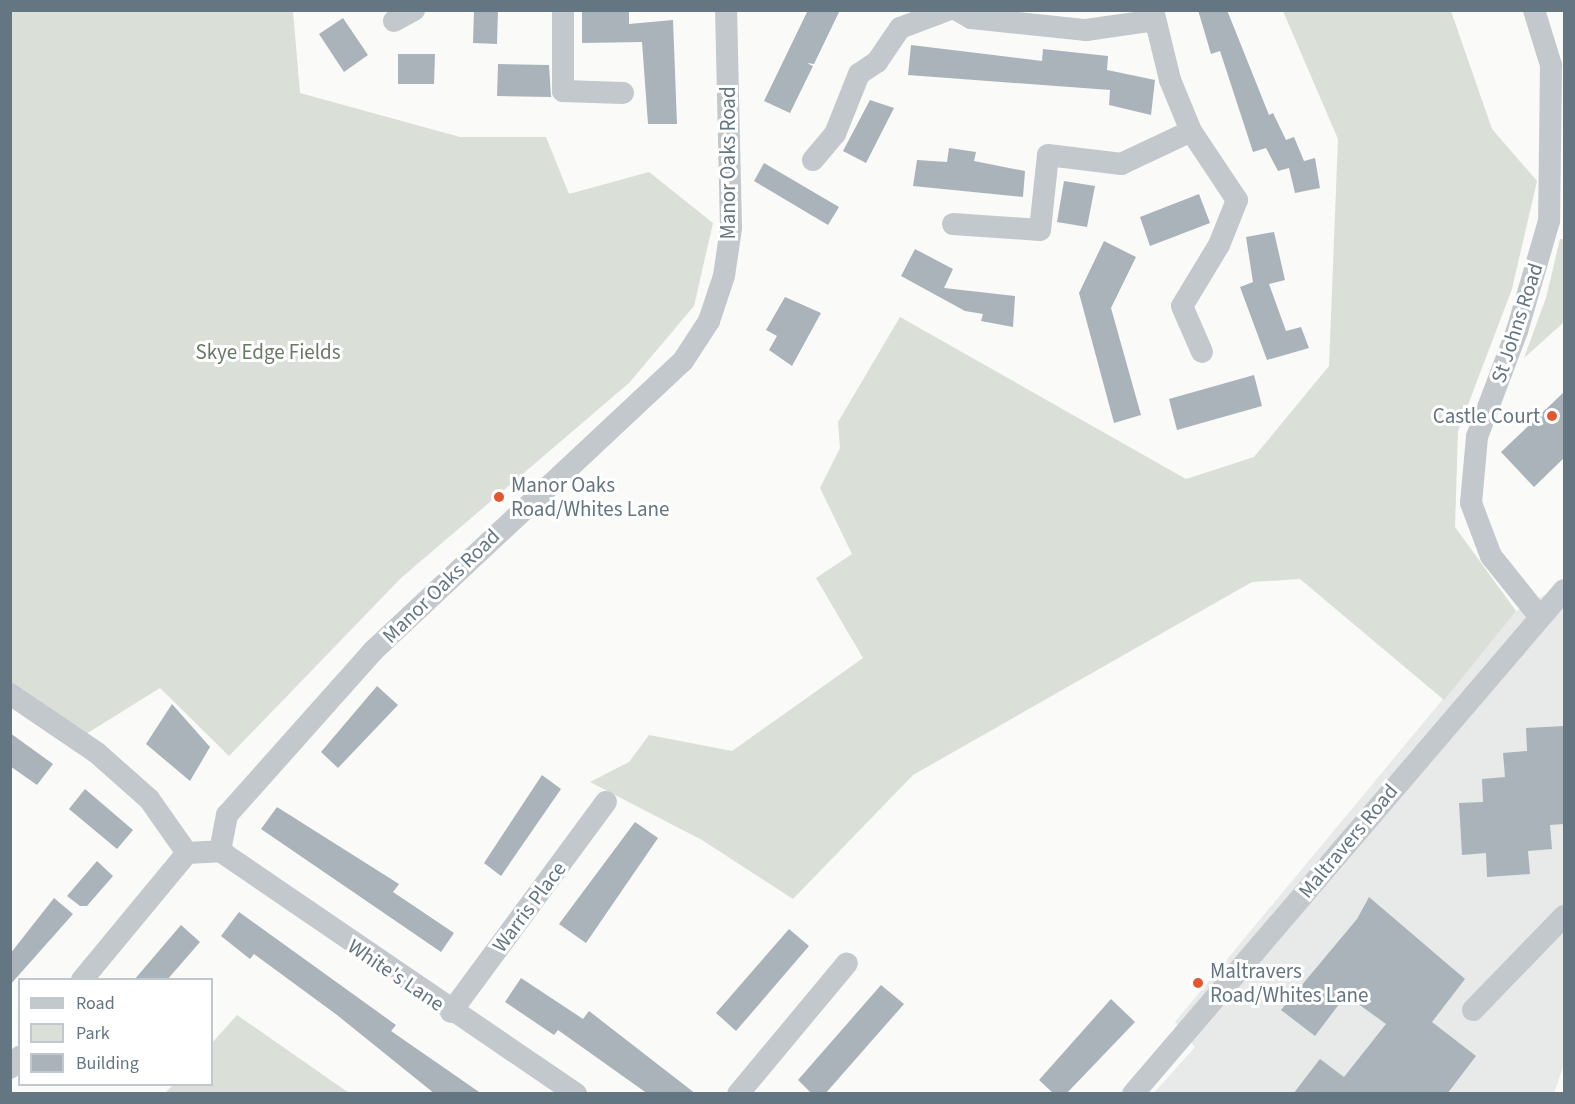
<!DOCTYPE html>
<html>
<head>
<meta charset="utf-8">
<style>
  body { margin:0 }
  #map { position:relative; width:1575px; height:1104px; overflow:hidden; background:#fafaf8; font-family:"Source Sans 3",sans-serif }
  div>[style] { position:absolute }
  .built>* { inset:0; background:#e8e9e9 }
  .green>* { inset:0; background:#dadfd7 }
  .building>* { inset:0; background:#aab3b9 }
  .minor>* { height:22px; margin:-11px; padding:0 11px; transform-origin:11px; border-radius:11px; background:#c3c8cc }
  .dots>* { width:16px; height:16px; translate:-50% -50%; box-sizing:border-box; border:3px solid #fff; border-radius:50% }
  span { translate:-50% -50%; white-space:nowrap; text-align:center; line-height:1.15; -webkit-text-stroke:6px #fff; paint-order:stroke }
  .street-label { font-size:21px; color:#657683 }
  .park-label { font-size:21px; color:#687a64 }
  .poi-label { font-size:21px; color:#657683 }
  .right { translate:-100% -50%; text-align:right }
  .left { translate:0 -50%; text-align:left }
  .frame { position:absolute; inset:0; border:12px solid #657683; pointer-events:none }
  .legend { position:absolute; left:18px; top:978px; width:195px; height:108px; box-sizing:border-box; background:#fff; border:2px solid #c1c8cd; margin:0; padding:8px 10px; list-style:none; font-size:18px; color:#657683 }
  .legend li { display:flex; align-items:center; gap:12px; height:30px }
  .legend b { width:30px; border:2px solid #c1c8cd }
</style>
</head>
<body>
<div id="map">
  <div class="built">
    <i style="clip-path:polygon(1564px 584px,1564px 1064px,1554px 1093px,1153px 1094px,1195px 1047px,1175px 1022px,1516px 611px)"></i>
  </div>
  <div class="green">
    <i style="clip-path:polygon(11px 11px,293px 11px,300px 93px,460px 137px,546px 137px,569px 194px,649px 172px,713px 223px,694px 306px,629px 383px,401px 578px,229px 756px,160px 688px,86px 734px,11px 690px)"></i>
    <i style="clip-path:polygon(1283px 11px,1451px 11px,1492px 129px,1537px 181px,1512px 289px,1458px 431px,1455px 527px,1516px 611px,1444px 700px,1300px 579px,1252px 582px,913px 775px,793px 899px,702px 840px,590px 782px,629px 762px,649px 735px,732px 751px,863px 658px,816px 578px,852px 554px,820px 488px,840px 448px,838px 422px,900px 317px,1186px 479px,1254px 457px,1329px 366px,1338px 139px)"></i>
    <i style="clip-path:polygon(1560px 239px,1564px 239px,1564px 322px,1524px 358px,1546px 298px)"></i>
    <i style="clip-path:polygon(237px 1015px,349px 1093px,165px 1093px,173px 1085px,212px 1084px,212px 1043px)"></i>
  </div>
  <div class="building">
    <i style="clip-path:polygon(474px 10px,498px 10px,497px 44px,473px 43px)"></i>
    <i style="clip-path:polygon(808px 10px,840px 10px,814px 64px,807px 63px,813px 66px,790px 113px,764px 101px)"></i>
    <i style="clip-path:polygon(1198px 10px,1227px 10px,1269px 115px,1273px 113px,1286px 140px,1294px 137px,1304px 161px,1315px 158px,1320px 188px,1295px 193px,1289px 168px,1278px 171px,1266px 148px,1253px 152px,1220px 51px,1211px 54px)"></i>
    <i style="clip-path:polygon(582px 11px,629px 11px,629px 24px,673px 20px,677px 124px,648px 124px,642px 42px,582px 43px)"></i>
    <i style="clip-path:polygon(343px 18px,368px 55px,344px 72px,319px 34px)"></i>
    <i style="clip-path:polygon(911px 45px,1042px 61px,1043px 49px,1108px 56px,1107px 70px,1155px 80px,1151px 115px,1109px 105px,1110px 90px,908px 75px)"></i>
    <i style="clip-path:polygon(398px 54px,435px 54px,434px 84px,398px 84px)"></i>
    <i style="clip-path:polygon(498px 64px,549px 65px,551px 97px,497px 96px)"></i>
    <i style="clip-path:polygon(870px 100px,894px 108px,866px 163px,843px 151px)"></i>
    <i style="clip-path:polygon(949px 148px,976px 152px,974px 161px,1025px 171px,1023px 197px,913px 186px,917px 160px,947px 162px)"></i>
    <i style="clip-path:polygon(764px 163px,839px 207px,828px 225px,754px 181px)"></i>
    <i style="clip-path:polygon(1064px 181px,1095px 186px,1087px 227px,1057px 222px)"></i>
    <i style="clip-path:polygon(1199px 194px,1210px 223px,1150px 246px,1140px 217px)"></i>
    <i style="clip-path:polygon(1274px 232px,1285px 280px,1269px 284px,1286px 331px,1301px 327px,1309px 348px,1267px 360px,1240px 287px,1253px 282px,1246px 237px)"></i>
    <i style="clip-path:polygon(1104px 241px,1136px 257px,1111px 308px,1141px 415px,1114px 423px,1079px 293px)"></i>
    <i style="clip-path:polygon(915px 249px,953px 269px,944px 288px,1015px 296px,1013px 327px,981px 321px,983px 314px,965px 311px,901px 276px)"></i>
    <i style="clip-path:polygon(785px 297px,821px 313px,792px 366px,769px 350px,777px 336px,766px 330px)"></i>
    <i style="clip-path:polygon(1254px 375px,1262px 406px,1177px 430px,1169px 399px)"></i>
    <i style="clip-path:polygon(1564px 392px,1564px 458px,1534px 487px,1501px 452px)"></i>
    <i style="clip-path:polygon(377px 686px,398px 705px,338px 768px,321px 752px)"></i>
    <i style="clip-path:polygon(172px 704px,210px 747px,190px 781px,146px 744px)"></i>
    <i style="clip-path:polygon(1564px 726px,1564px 824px,1550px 825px,1552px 849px,1528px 851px,1530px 874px,1487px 877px,1486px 853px,1462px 855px,1459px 803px,1483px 802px,1482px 779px,1505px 777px,1503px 753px,1527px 751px,1526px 728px)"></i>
    <i style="clip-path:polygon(10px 733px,53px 764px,37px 785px,10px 766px)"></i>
    <i style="clip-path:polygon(542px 775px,561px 789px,501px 876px,484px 863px)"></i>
    <i style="clip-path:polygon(85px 789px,133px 830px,117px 849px,69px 809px)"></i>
    <i style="clip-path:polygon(277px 807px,399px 884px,393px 892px,454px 933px,441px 952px,261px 829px)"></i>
    <i style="clip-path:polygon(635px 822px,658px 838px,586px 943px,559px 924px)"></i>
    <i style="clip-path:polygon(97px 861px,113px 876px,87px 906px,80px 906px,67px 896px)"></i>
    <i style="clip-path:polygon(1369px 897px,1465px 979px,1432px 1022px,1476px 1056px,1447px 1094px,1293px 1094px,1320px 1059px,1344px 1077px,1386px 1024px,1346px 995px,1315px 1036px,1281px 1010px,1357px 919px)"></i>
    <i style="clip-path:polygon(54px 898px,73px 914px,10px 985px,10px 954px)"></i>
    <i style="clip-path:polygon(239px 912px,396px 1025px,391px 1031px,482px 1094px,435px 1094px,337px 1015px,254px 954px,250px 959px,221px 936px)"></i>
    <i style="clip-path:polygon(181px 925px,200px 942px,167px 980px,134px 980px)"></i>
    <i style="clip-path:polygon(789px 929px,809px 946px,736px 1031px,716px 1013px)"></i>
    <i style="clip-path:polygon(521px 978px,583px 1019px,589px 1011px,696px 1094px,648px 1094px,558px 1030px,554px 1035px,505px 1002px)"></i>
    <i style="clip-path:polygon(881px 985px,904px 1004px,825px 1094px,812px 1094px,798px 1080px)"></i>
    <i style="clip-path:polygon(1111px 999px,1135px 1022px,1066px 1094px,1054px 1094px,1039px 1080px)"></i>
  </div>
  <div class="minor">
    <i style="left:563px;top:10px;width:81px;rotate:90deg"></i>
    <i style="left:563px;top:91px;width:60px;rotate:1.9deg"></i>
    <i style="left:957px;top:10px;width:16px;rotate:30deg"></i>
    <i style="left:971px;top:18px;width:116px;rotate:6deg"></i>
    <i style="left:1086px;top:30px;width:70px;rotate:-8.2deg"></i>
    <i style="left:1153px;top:10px;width:72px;rotate:76.3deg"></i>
    <i style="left:1170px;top:80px;width:55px;rotate:67.6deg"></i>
    <i style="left:1191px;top:131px;width:83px;rotate:56.3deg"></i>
    <i style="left:1237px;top:200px;width:48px;rotate:111.8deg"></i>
    <i style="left:1219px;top:245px;width:71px;rotate:121.2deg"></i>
    <i style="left:1182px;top:306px;width:50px;rotate:66.5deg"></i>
    <i style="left:1534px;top:10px;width:58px;rotate:72.8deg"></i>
    <i style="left:1551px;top:65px;width:156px;rotate:90.7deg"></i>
    <i style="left:1549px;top:221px;width:115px;rotate:106.2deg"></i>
    <i style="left:1517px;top:331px;width:113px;rotate:110.7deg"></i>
    <i style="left:1477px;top:437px;width:66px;rotate:95.2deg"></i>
    <i style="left:1471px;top:503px;width:57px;rotate:69.3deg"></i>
    <i style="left:1491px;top:556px;width:77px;rotate:51.3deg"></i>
    <i style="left:394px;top:21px;width:23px;rotate:-29deg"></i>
    <i style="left:813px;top:160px;width:34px;rotate:-50deg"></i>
    <i style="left:835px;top:134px;width:65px;rotate:-68.2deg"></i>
    <i style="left:859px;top:74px;width:22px;rotate:-34deg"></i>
    <i style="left:877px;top:62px;width:41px;rotate:-55.9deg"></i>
    <i style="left:900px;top:28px;width:51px;rotate:-20.6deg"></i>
    <i style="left:953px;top:224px;width:87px;rotate:3.9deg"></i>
    <i style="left:1040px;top:230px;width:75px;rotate:-83.9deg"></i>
    <i style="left:1048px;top:155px;width:74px;rotate:7deg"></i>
    <i style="left:1121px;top:164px;width:77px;rotate:-25.2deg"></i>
    <i style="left:10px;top:694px;width:105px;rotate:34.1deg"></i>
    <i style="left:97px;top:753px;width:69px;rotate:41.5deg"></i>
    <i style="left:149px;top:799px;width:66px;rotate:54.9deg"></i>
    <i style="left:220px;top:851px;width:431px;rotate:34.3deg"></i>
    <i style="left:82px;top:980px;width:165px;rotate:-50.4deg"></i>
    <i style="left:187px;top:853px;width:33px;rotate:-3deg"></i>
    <i style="left:220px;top:851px;width:37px;rotate:-79deg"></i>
    <i style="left:227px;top:815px;width:220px;rotate:-48.3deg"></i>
    <i style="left:373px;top:651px;width:424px;rotate:-43.1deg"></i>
    <i style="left:683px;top:361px;width:48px;rotate:-57deg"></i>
    <i style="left:709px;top:321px;width:47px;rotate:-71.6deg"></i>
    <i style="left:724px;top:276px;width:49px;rotate:-81.7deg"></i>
    <i style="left:731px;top:228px;width:218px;rotate:-91.3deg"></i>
    <i style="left:1473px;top:1010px;width:131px;rotate:-45.9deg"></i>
    <i style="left:451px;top:1012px;width:261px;rotate:-53.6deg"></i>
    <i style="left:10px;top:1068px;width:15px;rotate:-48deg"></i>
    <i style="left:738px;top:1094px;width:170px;rotate:-50.2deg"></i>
    <i style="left:1133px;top:1094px;width:663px;rotate:-49.46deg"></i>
  </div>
  <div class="dots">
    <i style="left:1552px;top:416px;background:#e4572e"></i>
    <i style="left:499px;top:497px;background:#e4572e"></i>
    <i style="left:1198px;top:983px;background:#e4572e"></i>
  </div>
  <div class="street-label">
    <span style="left:728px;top:163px;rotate:-90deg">Manor Oaks Road</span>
    <span style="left:1517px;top:323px;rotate:-72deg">St Johns Road</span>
    <span style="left:441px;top:586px;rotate:-44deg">Manor Oaks Road</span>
    <span style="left:1348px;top:841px;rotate:-50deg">Maltravers Road</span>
    <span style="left:529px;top:907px;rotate:-53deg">Warris Place</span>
    <span style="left:396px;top:975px;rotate:34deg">White's Lane</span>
  </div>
  <div class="park-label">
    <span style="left:268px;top:352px">Skye Edge Fields</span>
  </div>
  <div class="poi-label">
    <span class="right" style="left:1540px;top:416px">Castle Court</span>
    <span class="left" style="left:511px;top:497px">Manor Oaks<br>Road/Whites Lane</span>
    <span class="left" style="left:1210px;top:983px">Maltravers<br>Road/Whites Lane</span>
  </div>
  <div class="frame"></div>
  <ul class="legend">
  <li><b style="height:8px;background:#c3c8cc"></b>Road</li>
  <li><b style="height:16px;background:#dadfd7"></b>Park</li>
  <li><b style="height:16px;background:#aab3b9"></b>Building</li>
  </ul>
</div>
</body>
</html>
